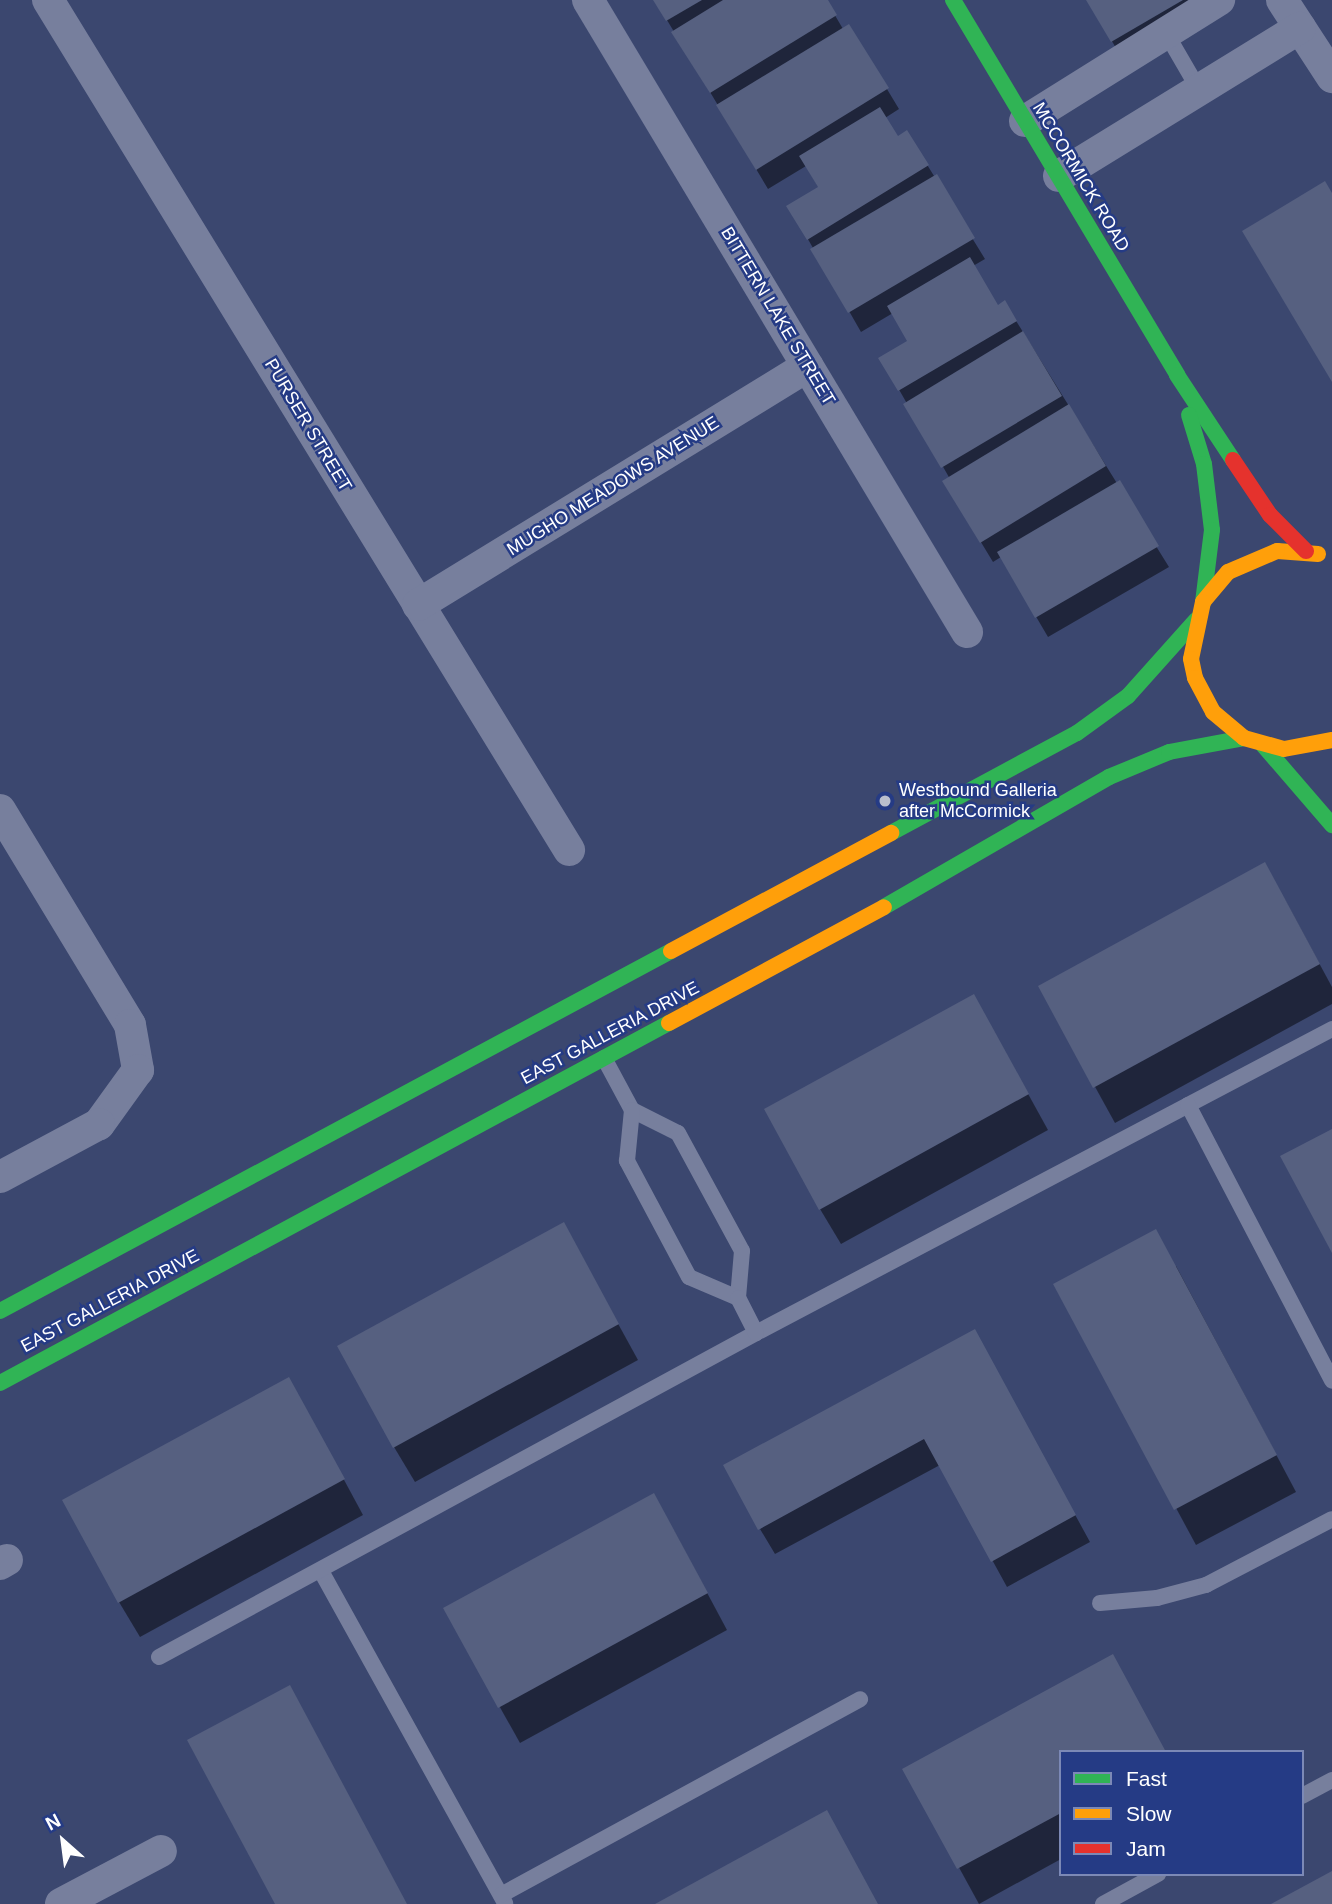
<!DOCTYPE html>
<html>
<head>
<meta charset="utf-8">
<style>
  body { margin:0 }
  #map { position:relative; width:1332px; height:1904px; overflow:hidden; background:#3b476f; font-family:Arial,sans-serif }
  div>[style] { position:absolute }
  .shadow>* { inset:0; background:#0007 }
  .building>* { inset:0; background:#566080 }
  .lane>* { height:16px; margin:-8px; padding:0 8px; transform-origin:8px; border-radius:8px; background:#777f9d }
  .street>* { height:32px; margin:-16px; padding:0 16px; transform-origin:16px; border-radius:16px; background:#777f9d }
  .fast>* { height:16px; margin:-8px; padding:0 8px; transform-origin:8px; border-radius:8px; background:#30b455 }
  .slow>* { height:16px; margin:-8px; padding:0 8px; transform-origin:8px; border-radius:8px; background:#ff9f0a }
  .jam>* { height:16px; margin:-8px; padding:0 8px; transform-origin:8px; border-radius:8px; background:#e5322d }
  .dots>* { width:19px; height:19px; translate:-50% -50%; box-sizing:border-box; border:4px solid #253b85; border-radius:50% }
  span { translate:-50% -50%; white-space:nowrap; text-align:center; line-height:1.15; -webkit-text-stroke:5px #253b85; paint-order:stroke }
  .street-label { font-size:18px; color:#fff }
  .poi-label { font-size:18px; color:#fff }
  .left { translate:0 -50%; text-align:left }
  .legend { position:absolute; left:1059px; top:1750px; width:245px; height:126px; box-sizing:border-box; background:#253b85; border:2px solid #7c89b6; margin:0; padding:9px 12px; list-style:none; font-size:21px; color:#fff }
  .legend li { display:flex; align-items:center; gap:14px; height:35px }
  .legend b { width:35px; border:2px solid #7c89b6 }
  .north { position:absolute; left:28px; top:1806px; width:70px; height:70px; -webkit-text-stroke:5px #253b85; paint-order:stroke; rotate:332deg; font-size:19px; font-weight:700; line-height:28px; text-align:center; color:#fff }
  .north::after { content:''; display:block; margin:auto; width:24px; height:32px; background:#fff; clip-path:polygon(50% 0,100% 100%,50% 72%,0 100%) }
</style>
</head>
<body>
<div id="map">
  <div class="shadow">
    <i style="clip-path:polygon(655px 0,826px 0,843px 29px,849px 26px,899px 109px,885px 118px,897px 138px,907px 132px,985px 259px,973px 266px,997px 308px,1005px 303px,1169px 567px,1048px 637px,1001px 557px,993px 562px,956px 501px,950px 479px,881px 358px,910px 342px,893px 313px,861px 332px,789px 206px,819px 188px,806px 166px,768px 189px)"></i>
    <i style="clip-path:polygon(1088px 0,1191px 0,1120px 55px)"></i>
    <i style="clip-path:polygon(1285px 900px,1332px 987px,1332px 1004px,1115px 1123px,1040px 987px)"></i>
    <i style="clip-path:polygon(994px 1032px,1048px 1130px,841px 1244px,820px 1209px)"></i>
    <i style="clip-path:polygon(583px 1260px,638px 1360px,415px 1482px,394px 1447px)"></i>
    <i style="clip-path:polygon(1176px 1266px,1296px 1492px,1196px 1545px,1055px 1284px)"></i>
    <i style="clip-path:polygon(989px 1357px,1090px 1542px,1007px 1587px,940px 1465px,775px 1554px,760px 1529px)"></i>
    <i style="clip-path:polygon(309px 1415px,363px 1515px,140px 1637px,119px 1602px)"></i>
    <i style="clip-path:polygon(674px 1531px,727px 1630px,520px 1743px,445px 1609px)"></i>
    <i style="clip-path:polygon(1061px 1752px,1061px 1859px,979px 1904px,905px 1769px)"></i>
  </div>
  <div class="building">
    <i style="clip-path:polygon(653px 0,702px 0,666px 21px)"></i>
    <i style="clip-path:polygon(723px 0,828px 0,837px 15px,710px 93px,671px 32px)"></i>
    <i style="clip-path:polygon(1086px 0,1183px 0,1111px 42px)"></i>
    <i style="clip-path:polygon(849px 24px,889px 88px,756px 170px,716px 105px)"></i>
    <i style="clip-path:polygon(880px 107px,898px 136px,907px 130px,929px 165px,807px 240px,786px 206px,818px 187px,799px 156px)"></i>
    <i style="clip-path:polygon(937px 174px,975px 238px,848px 313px,810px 249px)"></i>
    <i style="clip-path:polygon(1325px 181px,1332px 193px,1332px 382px,1242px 231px)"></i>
    <i style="clip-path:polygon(970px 257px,998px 305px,1005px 300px,1017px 321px,898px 391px,878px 358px,907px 341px,887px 306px)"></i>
    <i style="clip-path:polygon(1023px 331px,1062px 396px,941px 468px,903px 404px)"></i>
    <i style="clip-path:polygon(1069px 404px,1106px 466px,980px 543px,942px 481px)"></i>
    <i style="clip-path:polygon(1120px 480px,1159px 546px,1035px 618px,997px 552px)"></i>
    <i style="clip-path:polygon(1265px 862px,1320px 964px,1093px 1088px,1038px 986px)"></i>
    <i style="clip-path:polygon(974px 994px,1029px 1094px,819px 1210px,764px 1109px)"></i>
    <i style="clip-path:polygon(1332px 1129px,1332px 1253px,1280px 1156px)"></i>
    <i style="clip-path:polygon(564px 1222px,619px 1324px,393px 1448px,337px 1346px)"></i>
    <i style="clip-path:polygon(1156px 1229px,1277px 1455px,1174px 1510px,1053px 1284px)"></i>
    <i style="clip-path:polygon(975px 1329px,1076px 1515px,991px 1562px,924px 1439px,758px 1530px,723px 1465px)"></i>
    <i style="clip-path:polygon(289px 1377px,345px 1479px,118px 1603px,62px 1500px)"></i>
    <i style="clip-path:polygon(654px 1493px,708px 1593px,498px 1708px,443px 1608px)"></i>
    <i style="clip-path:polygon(1113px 1654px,1166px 1752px,1061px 1752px,1061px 1813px,957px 1869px,902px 1769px)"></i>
    <i style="clip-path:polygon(290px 1685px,407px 1904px,275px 1904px,187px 1740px)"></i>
    <i style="clip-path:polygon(827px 1810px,878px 1904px,655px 1904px)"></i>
    <i style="clip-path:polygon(1332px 1871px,1332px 1904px,1271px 1904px)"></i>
  </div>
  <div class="lane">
    <i style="left:1166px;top:33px;width:66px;rotate:59.9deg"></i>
    <i style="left:604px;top:1058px;width:59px;rotate:61.7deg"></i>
    <i style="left:632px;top:1110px;width:51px;rotate:26.6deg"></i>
    <i style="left:678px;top:1133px;width:134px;rotate:61.5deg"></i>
    <i style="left:742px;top:1251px;width:47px;rotate:94.9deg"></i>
    <i style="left:738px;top:1298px;width:53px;rotate:-156.8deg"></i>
    <i style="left:689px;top:1277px;width:132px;rotate:-118.1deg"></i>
    <i style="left:627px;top:1161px;width:51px;rotate:-84.4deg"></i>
    <i style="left:1188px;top:1105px;width:163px;rotate:-27.8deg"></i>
    <i style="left:756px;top:1333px;width:488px;rotate:-27.8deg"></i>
    <i style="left:1188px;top:1105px;width:311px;rotate:62.4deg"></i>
    <i style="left:321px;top:1571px;width:380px;rotate:61deg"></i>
    <i style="left:1100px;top:1603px;width:57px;rotate:-5deg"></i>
    <i style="left:1157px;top:1598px;width:51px;rotate:-14.9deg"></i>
    <i style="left:1206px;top:1585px;width:142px;rotate:-27.6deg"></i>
    <i style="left:159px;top:1657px;width:679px;rotate:-28.49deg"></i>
    <i style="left:756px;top:1333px;width:39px;rotate:-117deg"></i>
    <i style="left:1302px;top:1796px;width:34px;rotate:-28deg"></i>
    <i style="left:501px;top:1895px;width:409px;rotate:-28.6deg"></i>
    <i style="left:1103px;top:1904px;width:63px;rotate:-28.6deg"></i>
  </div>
  <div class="street">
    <i style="left:48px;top:0;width:997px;rotate:58.49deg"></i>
    <i style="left:588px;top:0;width:737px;rotate:59.05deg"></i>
    <i style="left:1282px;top:0;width:92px;rotate:57deg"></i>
    <i style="left:1025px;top:121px;width:229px;rotate:-32deg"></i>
    <i style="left:1059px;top:176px;width:283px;rotate:-31.6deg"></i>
    <i style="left:418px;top:605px;width:457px;rotate:-31.5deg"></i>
    <i style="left:0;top:810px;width:251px;rotate:58.8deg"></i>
    <i style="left:130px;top:1025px;width:46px;rotate:79.9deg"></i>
    <i style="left:138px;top:1070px;width:67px;rotate:125.8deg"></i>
    <i style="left:99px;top:1124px;width:112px;rotate:151.8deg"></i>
    <i style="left:0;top:1564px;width:8px;rotate:-30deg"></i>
    <i style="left:61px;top:1904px;width:113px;rotate:-27.9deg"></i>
  </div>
  <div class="fast">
    <i style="left:953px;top:0;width:437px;rotate:59.1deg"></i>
    <i style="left:1177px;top:375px;width:102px;rotate:56.6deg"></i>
    <i style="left:1189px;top:415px;width:51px;rotate:73deg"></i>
    <i style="left:1204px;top:464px;width:66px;rotate:83.1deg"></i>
    <i style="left:1212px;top:530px;width:73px;rotate:97.1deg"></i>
    <i style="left:1263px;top:745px;width:106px;rotate:49.2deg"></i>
    <i style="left:891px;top:833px;width:211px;rotate:-28.3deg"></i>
    <i style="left:1077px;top:733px;width:63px;rotate:-36deg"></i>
    <i style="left:1128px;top:696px;width:102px;rotate:-48.2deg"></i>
    <i style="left:884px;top:907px;width:260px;rotate:-30deg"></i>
    <i style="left:1109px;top:777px;width:65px;rotate:-22.6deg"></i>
    <i style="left:1169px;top:752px;width:76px;rotate:-10.6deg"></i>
    <i style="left:0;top:1311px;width:761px;rotate:-28.21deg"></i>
    <i style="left:0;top:1383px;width:760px;rotate:-28.29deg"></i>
  </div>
  <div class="slow">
    <i style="left:1318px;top:554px;width:41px;rotate:-175.8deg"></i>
    <i style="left:1277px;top:551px;width:53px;rotate:156.8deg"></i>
    <i style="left:1228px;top:572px;width:39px;rotate:130deg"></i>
    <i style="left:1203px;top:602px;width:58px;rotate:101.9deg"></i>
    <i style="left:1191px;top:659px;width:19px;rotate:78deg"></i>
    <i style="left:1195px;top:678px;width:38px;rotate:62deg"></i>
    <i style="left:1213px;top:712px;width:40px;rotate:40deg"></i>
    <i style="left:1244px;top:738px;width:41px;rotate:15.4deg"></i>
    <i style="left:1284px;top:749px;width:49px;rotate:-10.6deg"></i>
    <i style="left:671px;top:951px;width:250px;rotate:-28.2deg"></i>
    <i style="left:669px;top:1023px;width:244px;rotate:-28.3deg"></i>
  </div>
  <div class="jam">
    <i style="left:1233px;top:460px;width:66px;rotate:56.1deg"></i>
    <i style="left:1270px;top:515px;width:51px;rotate:45deg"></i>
  </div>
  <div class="dots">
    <i style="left:885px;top:801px;background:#babfcd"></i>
  </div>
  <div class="street-label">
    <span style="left:1081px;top:177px;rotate:59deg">MCCORMICK ROAD</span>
    <span style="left:778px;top:316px;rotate:59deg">BITTERN LAKE STREET</span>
    <span style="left:308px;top:425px;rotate:59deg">PURSER STREET</span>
    <span style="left:613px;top:486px;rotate:-32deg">MUGHO MEADOWS AVENUE</span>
    <span style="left:610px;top:1033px;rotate:-28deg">EAST GALLERIA DRIVE</span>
    <span style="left:110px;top:1301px;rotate:-28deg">EAST GALLERIA DRIVE</span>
  </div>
  <div class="poi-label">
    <span class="left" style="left:899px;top:801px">Westbound Galleria<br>after McCormick</span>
  </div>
  <ul class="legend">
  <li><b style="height:9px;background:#30b455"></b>Fast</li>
  <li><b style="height:9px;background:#ff9f0a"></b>Slow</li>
  <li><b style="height:9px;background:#e5322d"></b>Jam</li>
  </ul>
  <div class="north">N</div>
</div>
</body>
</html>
